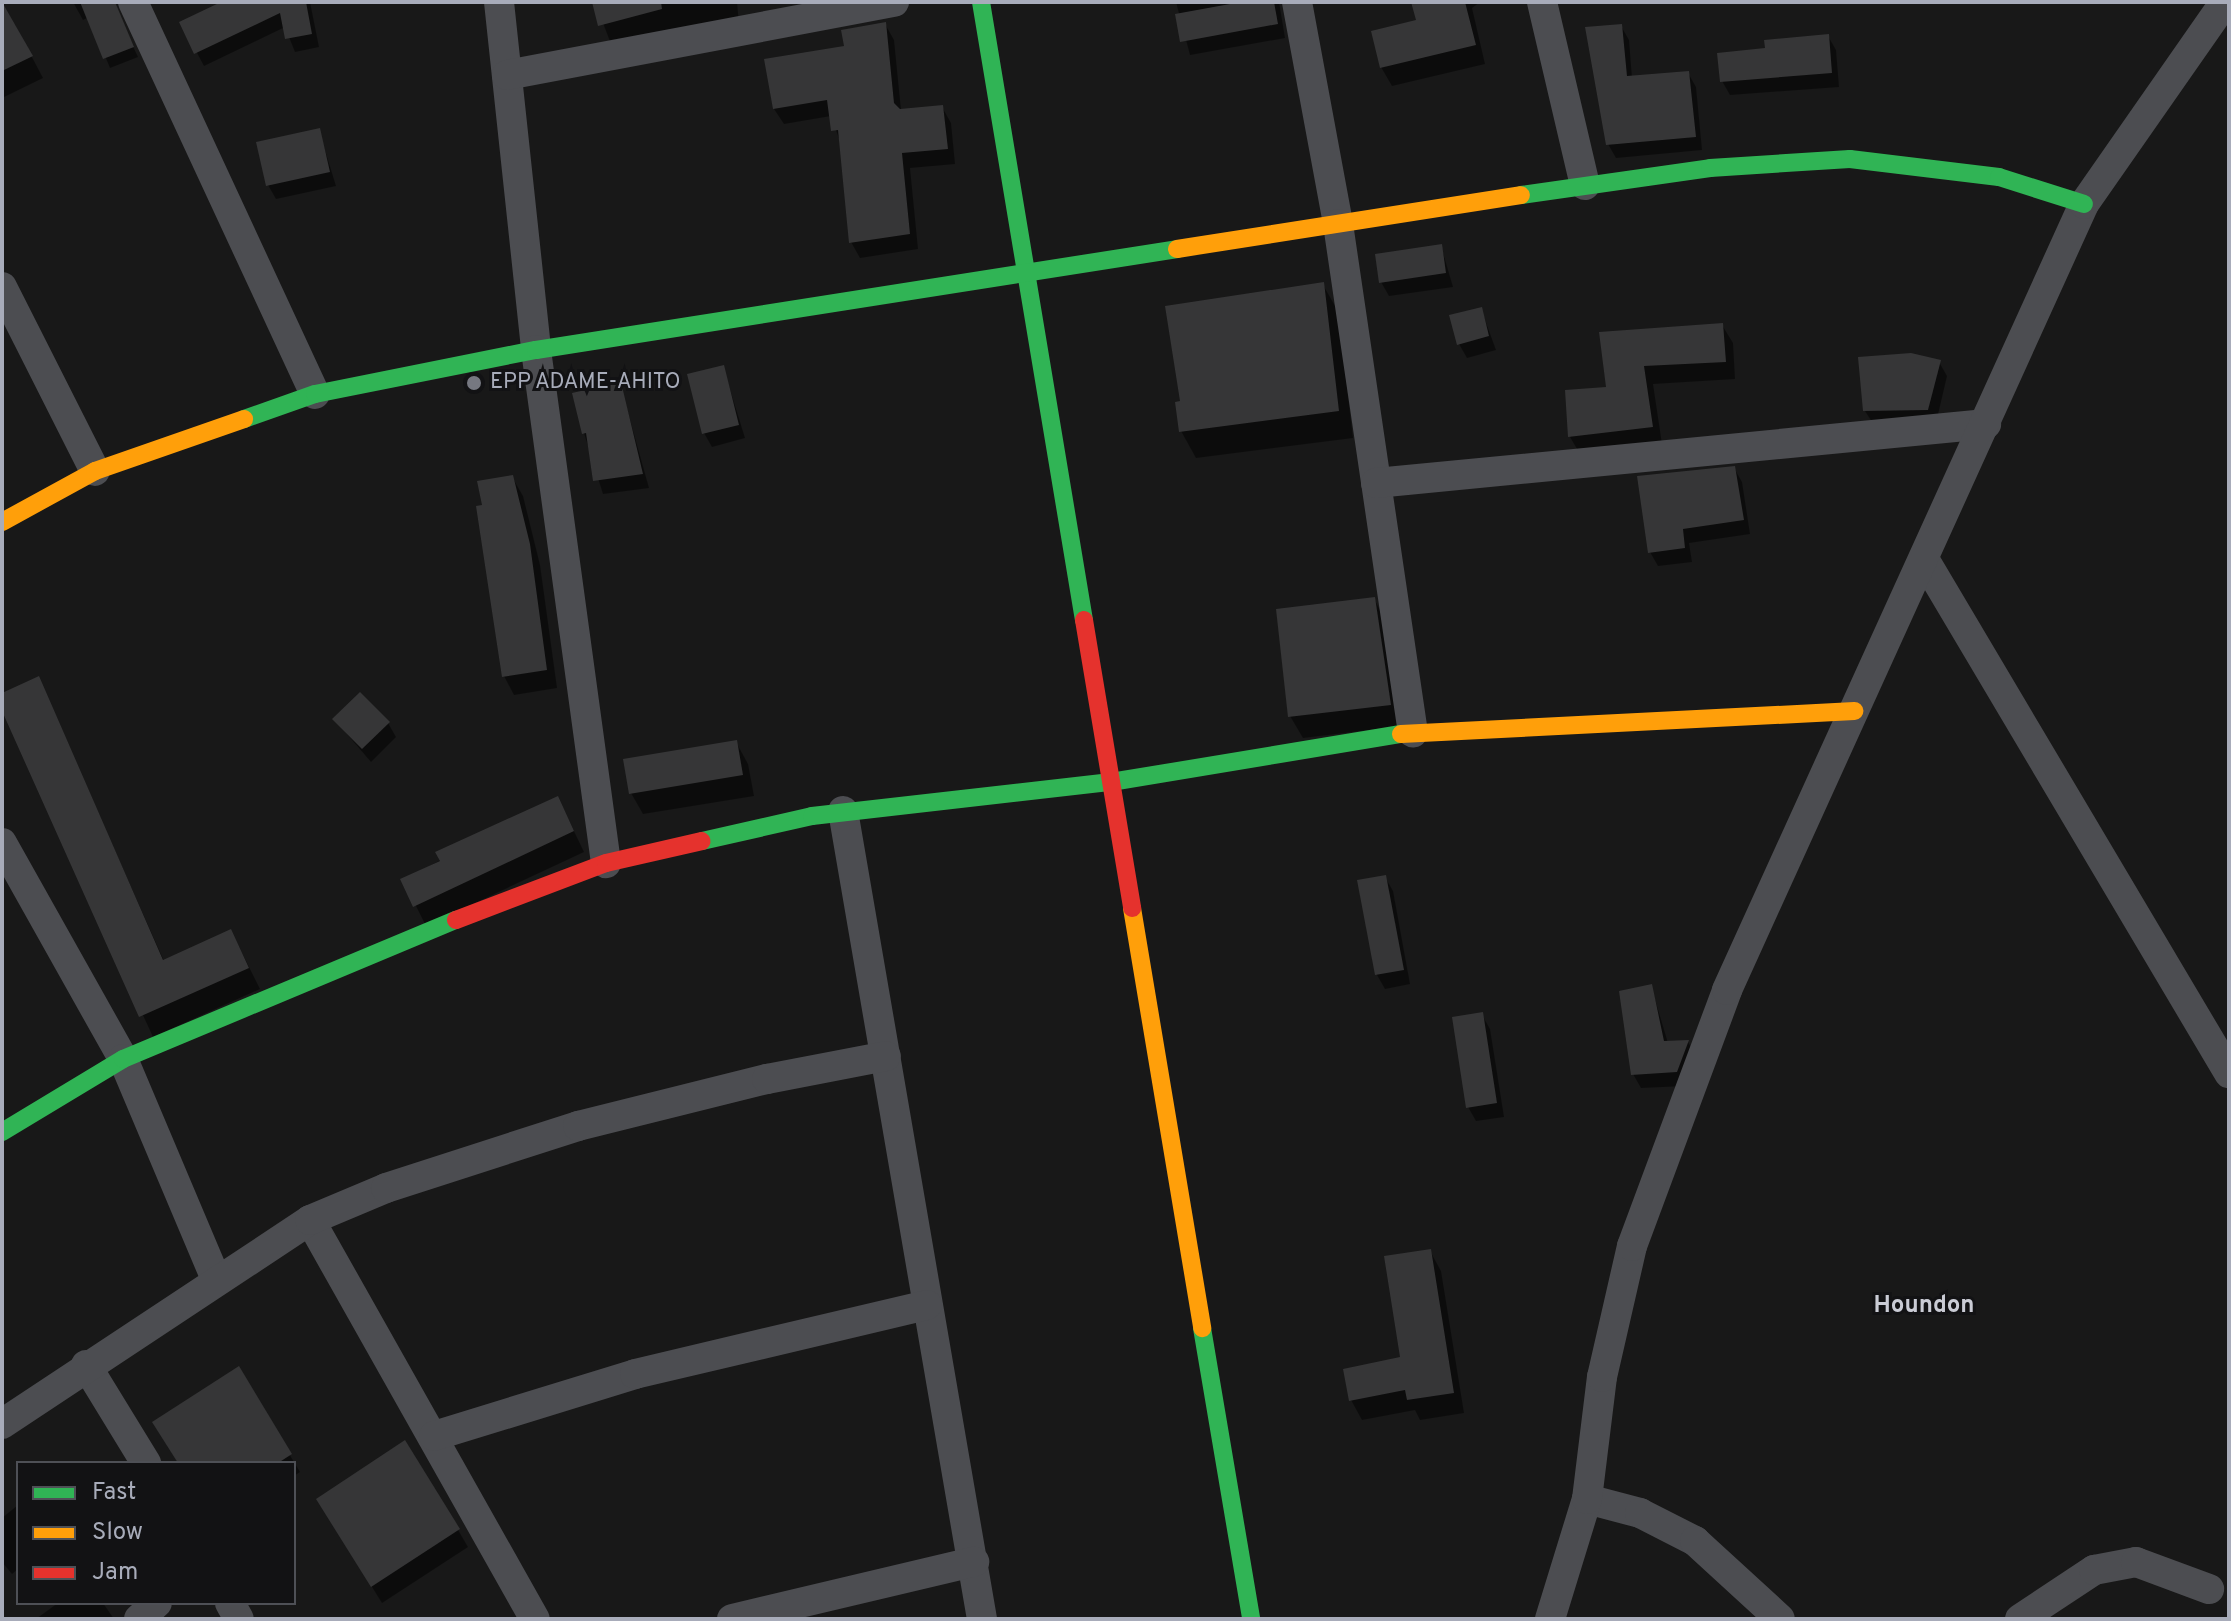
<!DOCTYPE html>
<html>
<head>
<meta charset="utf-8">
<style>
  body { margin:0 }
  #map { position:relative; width:2231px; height:1621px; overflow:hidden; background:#181818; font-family:Overpass,sans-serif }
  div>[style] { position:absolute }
  .shadow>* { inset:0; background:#0007 }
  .building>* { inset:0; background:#363637 }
  .street>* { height:30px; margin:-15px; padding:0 15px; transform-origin:15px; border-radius:15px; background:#4c4d51 }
  .fast>* { height:18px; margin:-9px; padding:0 9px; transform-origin:9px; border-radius:9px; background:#30b455 }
  .slow>* { height:18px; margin:-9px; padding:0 9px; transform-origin:9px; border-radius:9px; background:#ff9f0a }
  .jam>* { height:18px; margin:-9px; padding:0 9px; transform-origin:9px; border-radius:9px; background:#e5322d }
  .dots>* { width:22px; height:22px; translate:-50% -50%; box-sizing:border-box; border:4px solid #121214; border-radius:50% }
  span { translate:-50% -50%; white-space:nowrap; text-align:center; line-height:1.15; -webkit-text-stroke:6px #121214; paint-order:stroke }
  .poi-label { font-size:22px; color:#a8acba }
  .left { translate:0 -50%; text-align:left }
  .neighbourhood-label { font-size:24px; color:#caccd5; font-weight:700 }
  .frame { position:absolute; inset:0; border:4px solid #a8acba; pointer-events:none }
  .legend { position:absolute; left:16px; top:1461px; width:280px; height:144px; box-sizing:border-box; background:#121214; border:2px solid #4e5056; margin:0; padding:10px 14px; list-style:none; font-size:24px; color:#a8acba }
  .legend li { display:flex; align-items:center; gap:16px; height:40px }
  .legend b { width:40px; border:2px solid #4e5056 }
</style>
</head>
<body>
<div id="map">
  <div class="shadow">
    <i style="clip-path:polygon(73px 2px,112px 2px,138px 57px,110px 68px,89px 17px,83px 20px)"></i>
    <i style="clip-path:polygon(226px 2px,310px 2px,319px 47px,295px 52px,285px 27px,204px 66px,181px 23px)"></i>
    <i style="clip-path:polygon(595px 2px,737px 2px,739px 24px,611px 44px)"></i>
    <i style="clip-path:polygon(1176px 2px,1279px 2px,1285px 38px,1190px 55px)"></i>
    <i style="clip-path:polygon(1413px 2px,1480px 2px,1472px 8px,1485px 64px,1392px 86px,1381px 67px,1418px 22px)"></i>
    <i style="clip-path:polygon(885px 24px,894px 40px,901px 110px,942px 107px,951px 123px,955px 164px,910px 168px,918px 249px,860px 258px,851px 242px,842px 147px,831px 116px,784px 124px,774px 109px,847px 48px)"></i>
    <i style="clip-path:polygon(15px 25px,43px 78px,2px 98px,2px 31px)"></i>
    <i style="clip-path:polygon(1621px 26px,1629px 40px,1632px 78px,1688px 73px,1696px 87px,1702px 150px,1616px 158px,1608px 144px)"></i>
    <i style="clip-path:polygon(1828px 36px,1836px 50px,1839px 87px,1730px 95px,1722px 81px)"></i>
    <i style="clip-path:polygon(319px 131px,336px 186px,276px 199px,268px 185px)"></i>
    <i style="clip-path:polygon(1441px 246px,1453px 287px,1389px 296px,1381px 282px)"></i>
    <i style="clip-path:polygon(1323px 285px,1338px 311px,1353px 438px,1196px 458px,1181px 431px)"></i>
    <i style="clip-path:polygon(1481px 309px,1496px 350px,1467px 358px,1459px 344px)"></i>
    <i style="clip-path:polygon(1722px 325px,1733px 343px,1735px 379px,1653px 384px,1662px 444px,1580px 454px,1570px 437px,1609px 389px,1601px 334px)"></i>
    <i style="clip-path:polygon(1939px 362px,1947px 376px,1936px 423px,1874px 425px,1865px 411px)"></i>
    <i style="clip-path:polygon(723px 367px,745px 438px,712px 447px,704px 433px)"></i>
    <i style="clip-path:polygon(620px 384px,649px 488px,603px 494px,584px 433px)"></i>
    <i style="clip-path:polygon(1734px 468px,1742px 482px,1750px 534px,1689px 543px,1692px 562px,1658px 566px,1650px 552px)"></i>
    <i style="clip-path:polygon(512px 477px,523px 496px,540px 565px,557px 688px,514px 695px,504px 676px,484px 507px)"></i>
    <i style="clip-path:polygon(1374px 599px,1386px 621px,1402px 726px,1303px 738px,1290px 716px)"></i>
    <i style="clip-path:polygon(38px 678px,164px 961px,231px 931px,260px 989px,153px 1037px,2px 707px,2px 695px)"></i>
    <i style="clip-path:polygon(335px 720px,388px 723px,396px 737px,371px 762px)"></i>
    <i style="clip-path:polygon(736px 742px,748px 764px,754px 796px,643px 814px,631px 793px)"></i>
    <i style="clip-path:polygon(558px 798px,584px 852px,426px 926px,403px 880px)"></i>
    <i style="clip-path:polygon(1385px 877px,1393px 891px,1410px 984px,1385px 989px,1377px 975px)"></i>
    <i style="clip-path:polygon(1651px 986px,1668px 1043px,1688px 1042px,1696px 1056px,1685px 1086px,1641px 1088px,1633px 1074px)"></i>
    <i style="clip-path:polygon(1482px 1015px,1490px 1029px,1504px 1117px,1476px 1121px,1468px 1107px)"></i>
    <i style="clip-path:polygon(1430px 1251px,1441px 1271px,1464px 1413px,1420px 1420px,1415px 1410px,1362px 1420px,1351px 1400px,1402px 1359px)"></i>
    <i style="clip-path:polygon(238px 1369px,300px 1472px,294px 1476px,294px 1463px,179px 1463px)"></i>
    <i style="clip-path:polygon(18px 1505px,18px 1569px,12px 1574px,2px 1562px,2px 1518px)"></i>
    <i style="clip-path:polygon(328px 1516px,458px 1530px,468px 1547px,382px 1603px)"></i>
    <i style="clip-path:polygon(58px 1603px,103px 1603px,114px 1619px,36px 1619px)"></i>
  </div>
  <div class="building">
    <i style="clip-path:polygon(2px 2px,33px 56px,2px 71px)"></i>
    <i style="clip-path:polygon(80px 2px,115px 2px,134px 47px,103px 59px)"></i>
    <i style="clip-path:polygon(221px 2px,306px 2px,312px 34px,285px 39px,280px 13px,194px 54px,179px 22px)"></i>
    <i style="clip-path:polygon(592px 2px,661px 2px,662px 9px,598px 26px)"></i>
    <i style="clip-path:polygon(1241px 2px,1274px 2px,1278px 24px,1180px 42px,1175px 14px)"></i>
    <i style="clip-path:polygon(1411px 2px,1465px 2px,1476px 45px,1380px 68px,1371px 31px,1416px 20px)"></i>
    <i style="clip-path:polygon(886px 22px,894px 103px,900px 109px,943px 105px,948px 149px,902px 153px,910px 234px,849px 243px,838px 130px,831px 131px,827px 100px,773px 109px,764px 59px,844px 46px,841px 30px)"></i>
    <i style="clip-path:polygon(1622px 24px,1627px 76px,1689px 71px,1696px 137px,1606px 145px,1585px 27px)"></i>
    <i style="clip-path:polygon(1829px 34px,1832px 73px,1720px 82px,1717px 53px,1765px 48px,1764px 40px)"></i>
    <i style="clip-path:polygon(320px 128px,330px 172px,266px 186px,256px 142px)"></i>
    <i style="clip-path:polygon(1442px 244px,1446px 273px,1379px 283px,1375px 254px)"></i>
    <i style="clip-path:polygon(1324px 282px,1339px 411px,1179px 432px,1175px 402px,1180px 401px,1165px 306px)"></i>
    <i style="clip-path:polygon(1482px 307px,1489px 336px,1457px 345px,1449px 315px)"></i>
    <i style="clip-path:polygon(1723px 323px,1726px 362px,1644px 366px,1653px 427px,1568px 437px,1565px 390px,1606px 387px,1599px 332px)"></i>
    <i style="clip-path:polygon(1911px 353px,1941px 360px,1928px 410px,1863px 411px,1858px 357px)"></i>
    <i style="clip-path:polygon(724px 365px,739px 425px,702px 434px,687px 374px)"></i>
    <i style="clip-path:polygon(621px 382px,643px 474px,593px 481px,586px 433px,582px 434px,572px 393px)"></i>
    <i style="clip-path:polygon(1735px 466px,1744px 520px,1683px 529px,1685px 548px,1648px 553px,1637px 476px)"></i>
    <i style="clip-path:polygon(513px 475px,530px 544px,547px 670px,502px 677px,476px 506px,482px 505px,477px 481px)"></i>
    <i style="clip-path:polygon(1375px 597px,1391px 705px,1288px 717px,1276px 609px)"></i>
    <i style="clip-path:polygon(39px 676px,163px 960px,231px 929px,249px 968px,139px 1017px,2px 711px,2px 693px)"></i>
    <i style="clip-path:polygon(360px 692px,390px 722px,362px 749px,332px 719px)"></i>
    <i style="clip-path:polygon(737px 740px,743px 775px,629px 794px,623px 759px)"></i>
    <i style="clip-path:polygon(558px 796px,574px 831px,413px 907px,400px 879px,440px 861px,435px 852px)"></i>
    <i style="clip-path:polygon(1386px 875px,1404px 970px,1375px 975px,1357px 880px)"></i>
    <i style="clip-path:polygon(1652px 984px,1664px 1041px,1689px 1040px,1677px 1072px,1631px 1075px,1619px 991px)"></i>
    <i style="clip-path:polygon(1483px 1012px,1497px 1103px,1466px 1108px,1452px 1017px)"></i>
    <i style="clip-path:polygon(1431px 1249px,1454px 1393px,1407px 1400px,1405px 1390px,1349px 1401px,1343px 1369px,1400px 1357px,1384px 1256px)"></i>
    <i style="clip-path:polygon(239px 1366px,292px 1454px,278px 1463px,178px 1463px,152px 1422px)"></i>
    <i style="clip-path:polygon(405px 1440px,460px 1529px,371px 1587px,316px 1499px)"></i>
  </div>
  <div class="street">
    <i style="left:133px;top:2px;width:432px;rotate:65.1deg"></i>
    <i style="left:499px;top:2px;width:350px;rotate:83.9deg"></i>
    <i style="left:536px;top:350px;width:518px;rotate:82.23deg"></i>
    <i style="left:1297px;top:2px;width:226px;rotate:79.5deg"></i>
    <i style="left:1338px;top:224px;width:514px;rotate:81.62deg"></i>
    <i style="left:1542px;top:2px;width:188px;rotate:76.8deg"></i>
    <i style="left:507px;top:75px;width:394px;rotate:-10.7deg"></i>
    <i style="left:2px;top:287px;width:206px;rotate:63.2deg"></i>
    <i style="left:1376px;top:483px;width:613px;rotate:-5.52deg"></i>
    <i style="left:1924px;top:559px;width:598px;rotate:59.32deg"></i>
    <i style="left:843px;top:811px;width:820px;rotate:80.24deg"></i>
    <i style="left:2px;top:843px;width:248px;rotate:60.7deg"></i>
    <i style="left:123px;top:1059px;width:239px;rotate:67.1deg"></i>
    <i style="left:310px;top:1220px;width:458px;rotate:60.6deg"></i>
    <i style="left:86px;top:1365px;width:115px;rotate:58.5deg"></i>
    <i style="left:2px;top:1424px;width:369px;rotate:-33.5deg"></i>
    <i style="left:310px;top:1220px;width:82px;rotate:-22.8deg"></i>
    <i style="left:386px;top:1188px;width:202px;rotate:-17.9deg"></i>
    <i style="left:578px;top:1126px;width:195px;rotate:-14deg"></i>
    <i style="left:767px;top:1079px;width:121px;rotate:-10.9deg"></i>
    <i style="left:434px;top:1436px;width:210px;rotate:-17.1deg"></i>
    <i style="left:635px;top:1374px;width:300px;rotate:-13.3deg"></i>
    <i style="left:1587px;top:1499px;width:55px;rotate:14.8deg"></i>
    <i style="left:1640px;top:1513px;width:62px;rotate:27deg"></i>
    <i style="left:1695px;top:1541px;width:115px;rotate:42.5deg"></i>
    <i style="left:230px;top:1603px;width:18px;rotate:61deg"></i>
    <i style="left:139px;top:1619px;width:24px;rotate:-42deg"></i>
    <i style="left:732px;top:1619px;width:249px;rotate:-13.3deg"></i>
    <i style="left:1550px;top:1619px;width:126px;rotate:-72.9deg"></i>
    <i style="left:1587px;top:1499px;width:123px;rotate:-83deg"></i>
    <i style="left:1602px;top:1377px;width:134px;rotate:-77.1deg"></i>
    <i style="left:1632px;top:1246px;width:273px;rotate:-69.6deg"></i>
    <i style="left:1727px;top:990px;width:863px;rotate:-65.57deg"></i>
    <i style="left:2084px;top:204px;width:246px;rotate:-55.1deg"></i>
    <i style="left:2020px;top:1619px;width:89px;rotate:-33.5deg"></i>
    <i style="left:2094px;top:1570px;width:43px;rotate:-10.8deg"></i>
    <i style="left:2136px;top:1562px;width:78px;rotate:20.3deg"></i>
  </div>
  <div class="fast">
    <i style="left:981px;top:2px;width:627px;rotate:80.54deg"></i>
    <i style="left:1521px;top:195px;width:191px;rotate:-8.1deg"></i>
    <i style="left:1710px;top:168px;width:140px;rotate:-3.7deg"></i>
    <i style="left:1850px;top:159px;width:150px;rotate:6.9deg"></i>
    <i style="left:1999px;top:177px;width:89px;rotate:17.6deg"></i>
    <i style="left:244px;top:419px;width:75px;rotate:-19.4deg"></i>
    <i style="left:315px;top:394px;width:225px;rotate:-11.3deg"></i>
    <i style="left:536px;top:350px;width:649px;rotate:-8.95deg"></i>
    <i style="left:702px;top:841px;width:113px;rotate:-12.8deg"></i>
    <i style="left:812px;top:816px;width:301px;rotate:-6.5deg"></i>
    <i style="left:1111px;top:782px;width:294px;rotate:-9.4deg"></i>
    <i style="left:2px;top:1132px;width:141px;rotate:-31.1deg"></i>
    <i style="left:123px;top:1059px;width:361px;rotate:-22.7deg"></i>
    <i style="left:1202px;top:1328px;width:295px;rotate:80.4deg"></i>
  </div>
  <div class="slow">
    <i style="left:1177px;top:249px;width:348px;rotate:-8.9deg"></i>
    <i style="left:2px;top:522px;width:106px;rotate:-28.7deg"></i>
    <i style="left:95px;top:471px;width:158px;rotate:-19.2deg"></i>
    <i style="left:1401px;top:734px;width:454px;rotate:-2.9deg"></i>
    <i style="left:1132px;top:908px;width:426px;rotate:80.5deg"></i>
  </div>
  <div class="jam">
    <i style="left:1084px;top:620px;width:292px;rotate:80.5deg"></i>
    <i style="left:456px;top:920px;width:160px;rotate:-20.8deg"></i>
    <i style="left:606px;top:863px;width:98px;rotate:-12.9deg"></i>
  </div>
  <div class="dots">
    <i style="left:474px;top:383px;background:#767881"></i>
  </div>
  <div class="poi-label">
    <span class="left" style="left:490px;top:383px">EPP ADAME-AHITO</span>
  </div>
  <div class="neighbourhood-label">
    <span style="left:1924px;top:1307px">Houndon</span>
  </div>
  <div class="frame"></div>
  <ul class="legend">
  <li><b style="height:10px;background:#30b455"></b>Fast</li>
  <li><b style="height:10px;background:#ff9f0a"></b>Slow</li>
  <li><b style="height:10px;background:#e5322d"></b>Jam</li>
  </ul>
</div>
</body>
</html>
